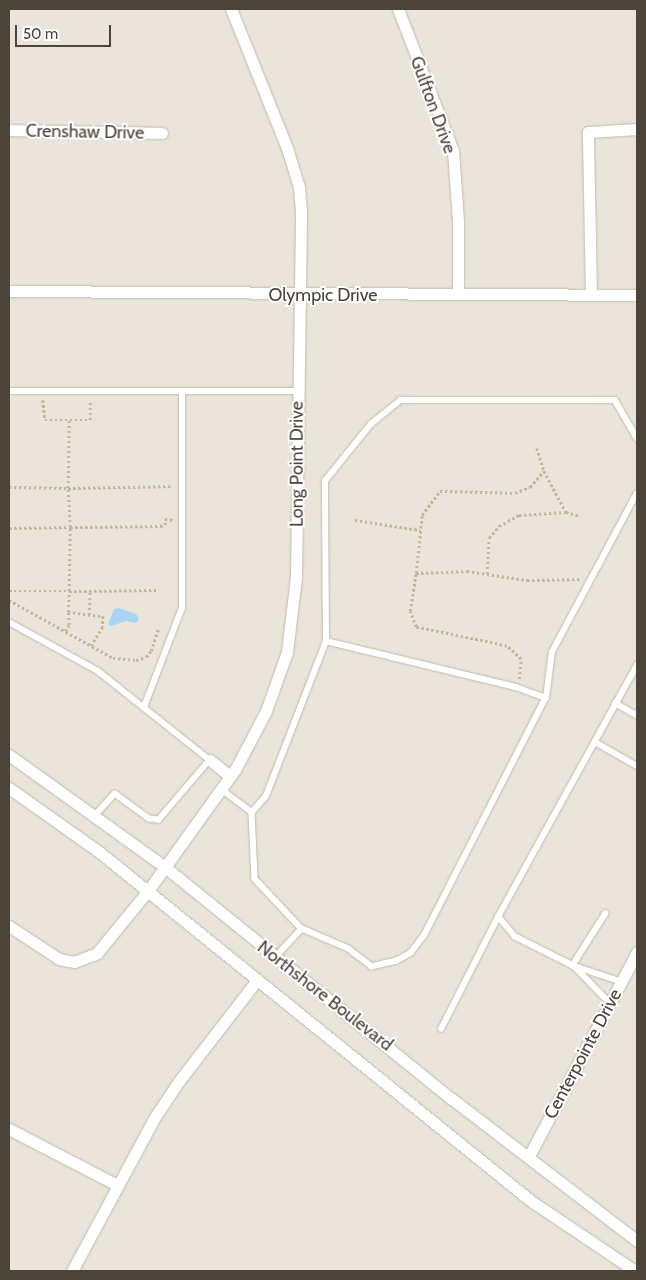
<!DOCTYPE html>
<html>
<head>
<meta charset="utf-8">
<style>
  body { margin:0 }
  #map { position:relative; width:646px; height:1280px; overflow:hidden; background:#f6f3ec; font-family:Cabin,sans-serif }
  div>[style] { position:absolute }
  .residential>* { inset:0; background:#eae5da }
  .water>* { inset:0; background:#a9d4f2 }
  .path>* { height:2.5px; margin-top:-1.25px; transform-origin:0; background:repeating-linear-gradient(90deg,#c4b79f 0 2.5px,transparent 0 5px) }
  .roads { filter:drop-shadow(0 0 1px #c2bbae) drop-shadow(0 0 1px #c2bbae) }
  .service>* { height:5.5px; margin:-2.75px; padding:0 2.75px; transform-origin:2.75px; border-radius:2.75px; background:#fff }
  .minor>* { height:11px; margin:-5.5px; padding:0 5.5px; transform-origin:5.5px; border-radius:5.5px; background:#fff }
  span { translate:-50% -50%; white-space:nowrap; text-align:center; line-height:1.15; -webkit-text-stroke:4px #fff; paint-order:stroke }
  .street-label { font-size:18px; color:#4b4439 }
  .frame { position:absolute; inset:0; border:10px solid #4b4439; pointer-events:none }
  .scale { position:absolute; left:15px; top:25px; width:96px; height:22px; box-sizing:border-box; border:2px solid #4b4439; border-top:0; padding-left:6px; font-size:15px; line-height:18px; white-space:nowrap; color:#4b4439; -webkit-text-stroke:4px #fff; paint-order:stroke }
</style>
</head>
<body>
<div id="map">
  <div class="residential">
    <i style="clip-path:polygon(9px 9px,637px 9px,637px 1271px,9px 1271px)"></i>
  </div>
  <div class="water">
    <i style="clip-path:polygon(119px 608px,136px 614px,139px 619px,136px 623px,126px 621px,111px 626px,108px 624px,114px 609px)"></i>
  </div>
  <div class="path">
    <i style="left:43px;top:400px;width:20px;rotate:84deg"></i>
    <i style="left:45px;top:420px;width:45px"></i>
    <i style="left:90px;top:420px;width:20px;rotate:-90deg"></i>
    <i style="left:537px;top:448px;width:24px;rotate:73deg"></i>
    <i style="left:544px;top:471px;width:47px;rotate:61.8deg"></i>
    <i style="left:9px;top:487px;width:59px;rotate:1deg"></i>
    <i style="left:68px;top:488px;width:68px;rotate:-89.2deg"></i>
    <i style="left:355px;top:520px;width:66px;rotate:8.7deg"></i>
    <i style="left:9px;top:528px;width:61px;rotate:-0.9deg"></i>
    <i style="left:70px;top:527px;width:39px;rotate:-93deg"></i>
    <i style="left:68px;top:488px;width:105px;rotate:-1.1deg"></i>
    <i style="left:416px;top:573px;width:58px;rotate:-84.1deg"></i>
    <i style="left:422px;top:515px;width:30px;rotate:-53deg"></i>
    <i style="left:440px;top:491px;width:75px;rotate:1.5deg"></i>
    <i style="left:515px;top:493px;width:16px;rotate:-22deg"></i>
    <i style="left:530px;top:487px;width:21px;rotate:-49deg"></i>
    <i style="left:487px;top:574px;width:36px;rotate:-87deg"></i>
    <i style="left:489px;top:538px;width:16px;rotate:-50deg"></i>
    <i style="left:499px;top:526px;width:23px;rotate:-29deg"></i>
    <i style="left:519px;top:515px;width:47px;rotate:-3.7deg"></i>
    <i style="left:566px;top:512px;width:15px;rotate:16deg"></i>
    <i style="left:9px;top:591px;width:60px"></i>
    <i style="left:69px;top:591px;width:64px;rotate:-89.1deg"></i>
    <i style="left:70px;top:527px;width:90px;rotate:-0.6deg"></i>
    <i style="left:160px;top:526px;width:5px;rotate:-11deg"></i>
    <i style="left:165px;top:525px;width:6px;rotate:-90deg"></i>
    <i style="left:165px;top:519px;width:8px;rotate:7deg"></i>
    <i style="left:9px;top:600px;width:119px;rotate:29.1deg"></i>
    <i style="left:113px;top:658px;width:23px;rotate:5deg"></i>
    <i style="left:136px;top:660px;width:10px;rotate:-17deg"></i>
    <i style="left:146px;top:657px;width:8px;rotate:-50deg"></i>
    <i style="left:151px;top:651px;width:23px;rotate:-72deg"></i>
    <i style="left:68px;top:612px;width:21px;rotate:-87deg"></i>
    <i style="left:69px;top:591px;width:87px;rotate:-0.7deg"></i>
    <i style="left:89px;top:615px;width:24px;rotate:-88deg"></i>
    <i style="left:65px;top:631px;width:7px;rotate:-56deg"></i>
    <i style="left:69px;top:625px;width:13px;rotate:-94deg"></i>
    <i style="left:68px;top:612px;width:35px;rotate:7deg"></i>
    <i style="left:103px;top:616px;width:11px;rotate:90deg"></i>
    <i style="left:103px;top:627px;width:22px;rotate:122deg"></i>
    <i style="left:519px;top:679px;width:20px;rotate:-84deg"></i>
    <i style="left:521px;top:659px;width:19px;rotate:-137deg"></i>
    <i style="left:507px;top:646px;width:93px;rotate:-168.2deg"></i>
    <i style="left:416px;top:627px;width:17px;rotate:-111deg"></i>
    <i style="left:410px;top:611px;width:38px;rotate:-81deg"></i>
    <i style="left:416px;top:573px;width:51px;rotate:-2.2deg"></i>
    <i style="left:467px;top:571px;width:61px;rotate:8.5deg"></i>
    <i style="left:527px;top:580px;width:55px;rotate:-1deg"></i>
  </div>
  <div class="roads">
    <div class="service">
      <i style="left:9px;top:391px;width:288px"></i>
      <i style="left:9px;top:622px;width:102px;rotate:28.8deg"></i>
      <i style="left:98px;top:671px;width:143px;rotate:38.5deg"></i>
      <i style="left:210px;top:760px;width:79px;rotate:130.4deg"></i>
      <i style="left:159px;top:820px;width:10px;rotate:-174deg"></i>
      <i style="left:149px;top:819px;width:42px;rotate:-143.7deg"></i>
      <i style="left:115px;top:794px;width:30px;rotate:132deg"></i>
      <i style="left:326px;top:641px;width:160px;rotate:-90.4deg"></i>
      <i style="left:325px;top:481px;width:73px;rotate:-51.1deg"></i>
      <i style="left:371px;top:424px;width:38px;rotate:-39deg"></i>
      <i style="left:401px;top:400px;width:214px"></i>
      <i style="left:615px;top:400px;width:44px;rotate:59.9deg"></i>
      <i style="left:546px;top:698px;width:46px;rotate:-82.6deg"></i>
      <i style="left:552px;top:652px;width:180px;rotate:-61.9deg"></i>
      <i style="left:615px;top:703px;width:25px;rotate:29deg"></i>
      <i style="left:144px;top:707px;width:106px;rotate:-69deg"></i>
      <i style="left:182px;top:608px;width:216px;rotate:-90deg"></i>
      <i style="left:595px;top:742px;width:48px;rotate:29.7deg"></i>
      <i style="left:221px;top:789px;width:39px;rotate:37deg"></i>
      <i style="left:252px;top:812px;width:67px;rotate:87.4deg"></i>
      <i style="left:255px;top:879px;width:69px;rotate:46.8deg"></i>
      <i style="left:302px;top:929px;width:38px;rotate:133deg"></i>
      <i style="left:252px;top:812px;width:21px;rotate:-49deg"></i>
      <i style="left:266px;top:796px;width:166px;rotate:-68.8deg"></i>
      <i style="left:326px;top:641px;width:195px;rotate:13.6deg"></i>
      <i style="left:516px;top:687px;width:32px;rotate:20deg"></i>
      <i style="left:546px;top:698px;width:267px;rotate:117.1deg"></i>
      <i style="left:424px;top:936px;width:21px;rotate:127deg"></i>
      <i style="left:411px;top:953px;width:16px;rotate:150deg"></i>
      <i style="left:397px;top:961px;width:26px;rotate:167deg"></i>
      <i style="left:372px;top:967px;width:30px;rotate:-143deg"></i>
      <i style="left:348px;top:949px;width:50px;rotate:-156.5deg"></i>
      <i style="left:572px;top:966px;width:62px;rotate:-57.6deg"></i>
      <i style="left:575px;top:967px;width:50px;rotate:45.8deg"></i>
      <i style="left:621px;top:982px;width:48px;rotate:-161.9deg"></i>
      <i style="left:575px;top:967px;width:67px;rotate:-153.4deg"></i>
      <i style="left:515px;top:937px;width:26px;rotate:-130deg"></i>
      <i style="left:498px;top:917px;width:288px;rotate:-61.1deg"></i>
      <i style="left:441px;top:1029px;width:126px;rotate:-63deg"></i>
    </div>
    <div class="minor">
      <i style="left:398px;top:9px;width:152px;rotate:68.8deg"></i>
      <i style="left:453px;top:151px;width:70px;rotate:85.9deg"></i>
      <i style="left:458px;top:221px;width:73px;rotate:90deg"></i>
      <i style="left:9px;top:130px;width:153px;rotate:1.1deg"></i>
      <i style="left:9px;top:291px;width:628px;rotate:0.36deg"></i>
      <i style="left:591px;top:295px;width:163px;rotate:-91.1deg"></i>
      <i style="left:588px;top:132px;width:49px;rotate:-3.5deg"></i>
      <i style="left:9px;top:755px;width:192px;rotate:35.7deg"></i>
      <i style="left:165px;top:867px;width:369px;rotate:39deg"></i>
      <i style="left:452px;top:1099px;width:233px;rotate:37.5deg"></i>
      <i style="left:210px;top:760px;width:26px;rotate:39deg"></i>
      <i style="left:9px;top:788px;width:109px;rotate:35.3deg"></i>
      <i style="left:98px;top:851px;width:557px;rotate:38.95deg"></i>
      <i style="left:531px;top:1201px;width:125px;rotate:33.9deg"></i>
      <i style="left:9px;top:926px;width:60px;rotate:33.4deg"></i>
      <i style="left:59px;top:959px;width:15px;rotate:11deg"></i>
      <i style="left:74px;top:962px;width:25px;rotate:-21deg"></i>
      <i style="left:97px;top:953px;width:79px;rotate:-50.7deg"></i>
      <i style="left:147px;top:892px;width:153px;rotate:-54.3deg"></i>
      <i style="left:236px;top:768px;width:64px;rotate:-62.2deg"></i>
      <i style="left:266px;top:711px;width:63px;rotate:-70.4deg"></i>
      <i style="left:287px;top:652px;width:76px;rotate:-83.2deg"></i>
      <i style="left:296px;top:577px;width:366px;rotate:-89.2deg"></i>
      <i style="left:301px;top:211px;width:24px;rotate:-95deg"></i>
      <i style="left:299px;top:187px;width:41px;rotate:-107.1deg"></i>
      <i style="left:287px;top:148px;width:150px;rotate:-111.9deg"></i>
      <i style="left:9px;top:1129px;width:122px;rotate:27.4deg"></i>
      <i style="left:529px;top:1156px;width:231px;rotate:-62.1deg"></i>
      <i style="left:72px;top:1271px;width:175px;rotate:-61.7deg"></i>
      <i style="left:155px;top:1117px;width:43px;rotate:-56.3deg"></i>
      <i style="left:179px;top:1081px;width:128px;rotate:-52.3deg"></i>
    </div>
  </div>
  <div class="street-label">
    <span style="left:433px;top:105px;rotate:70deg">Gulfton Drive</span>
    <span style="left:85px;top:132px;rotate:1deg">Crenshaw Drive</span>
    <span style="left:323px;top:295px">Olympic Drive</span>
    <span style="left:297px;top:464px;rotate:-90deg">Long Point Drive</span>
    <span style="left:325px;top:996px;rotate:38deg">Northshore Boulevard</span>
    <span style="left:583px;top:1054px;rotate:-62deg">Centerpointe Drive</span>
  </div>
  <div class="frame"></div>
  <div class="scale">50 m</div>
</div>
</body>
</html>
